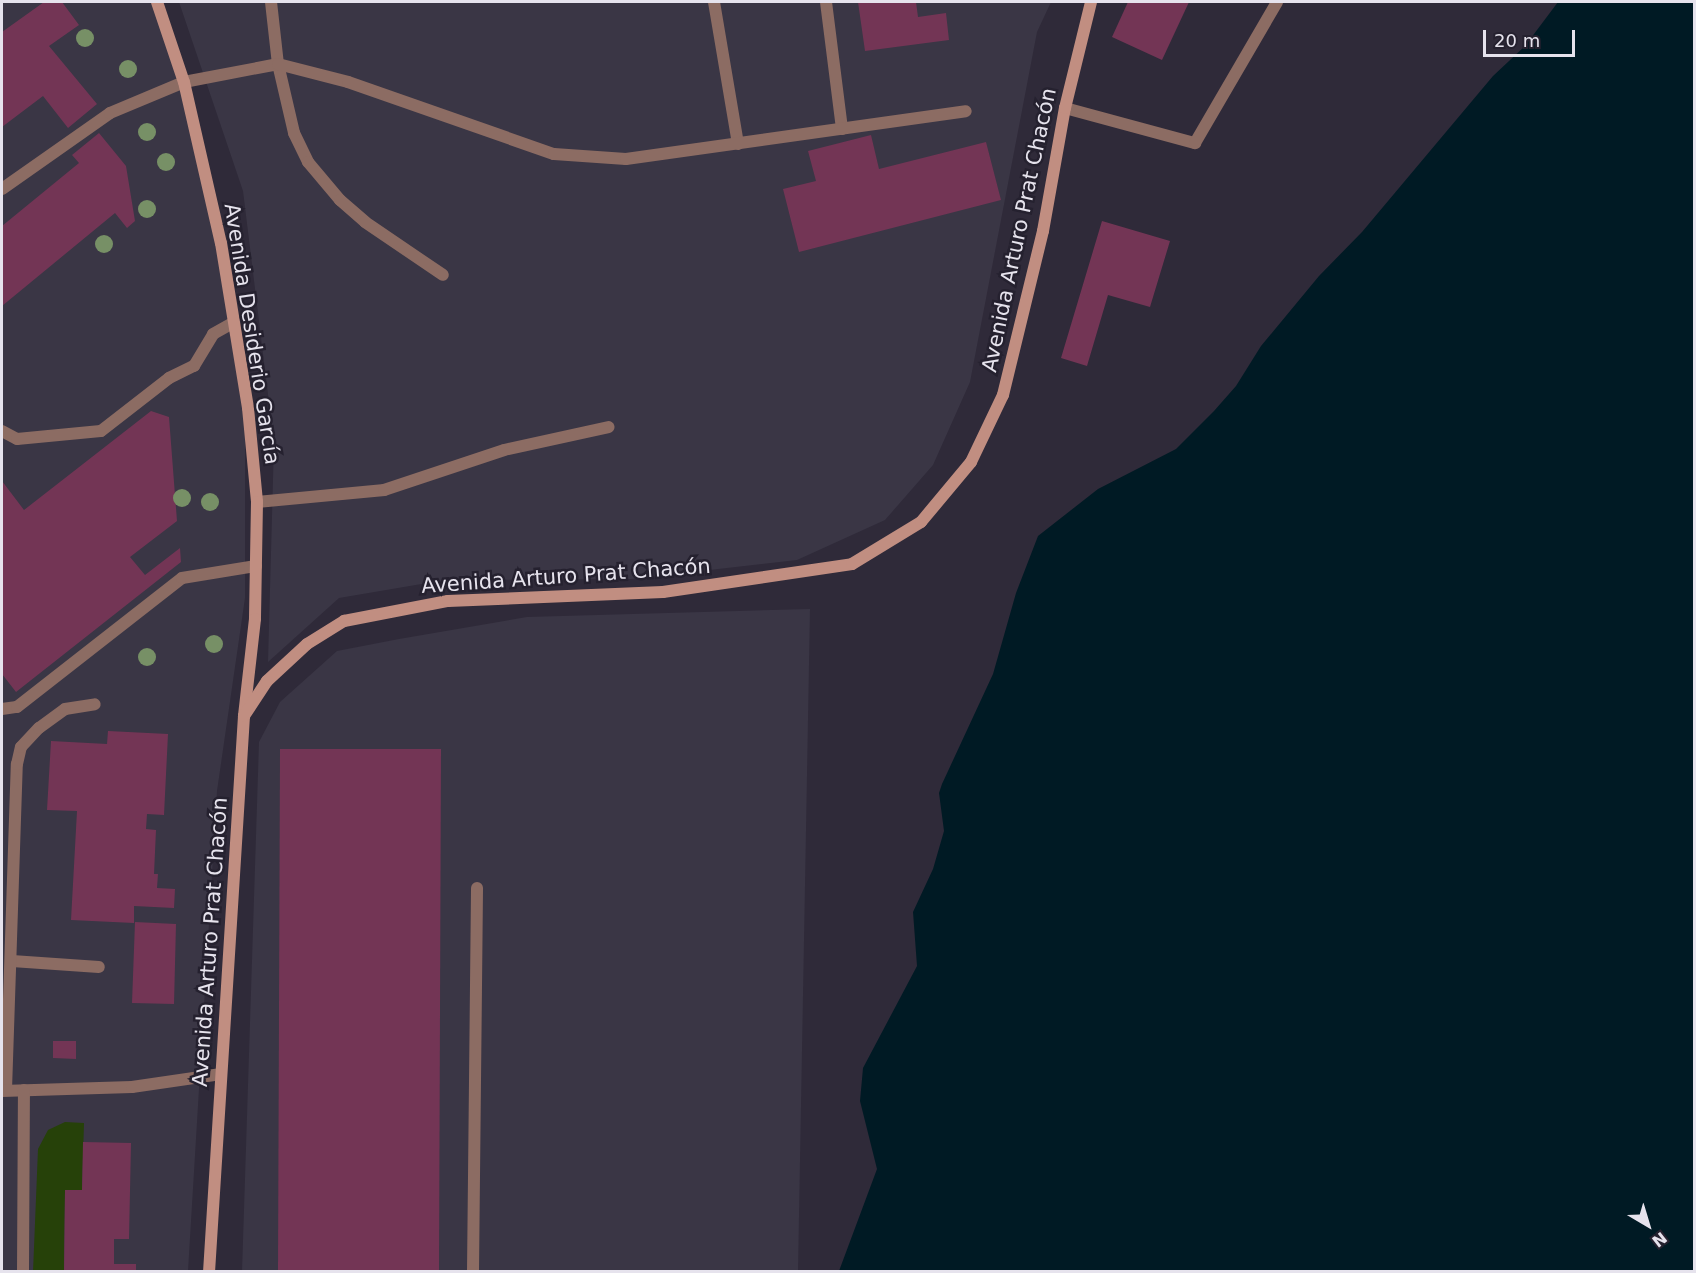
<!DOCTYPE html>
<html>
<head>
<meta charset="utf-8">
<style>
  body { margin:0 }
  #map { position:relative; width:1696px; height:1273px; overflow:hidden; background:#2f2a39; font-family:"DejaVu Sans",sans-serif }
  div>[style] { position:absolute }
  .industrial>* { inset:0; background:#3a3645 }
  .green>* { inset:0; background:#264109 }
  .water>* { inset:0; background:#001a24 }
  .building>* { inset:0; background:#733555 }
  .lane>* { height:12px; margin:-6px; padding:0 6px; transform-origin:6px; border-radius:6px; background:#8c6c63 }
  .secondary>* { height:12px; margin:-6px; padding:0 6px; transform-origin:6px; border-radius:6px; background:#c18e81 }
  .trees>* { width:18px; height:18px; margin:-9px; border-radius:50%; background:#779066 }
  span { translate:-50% -50%; white-space:nowrap; text-align:center; line-height:1.15; -webkit-text-stroke:5px #25212f; paint-order:stroke }
  .street-label { font-size:21px; color:#e6e3ed }
  .frame { position:absolute; inset:0; border:3px solid #e6e3ed; pointer-events:none }
  .north { position:absolute; left:1618px; top:1195px; width:60px; height:60px; -webkit-text-stroke:4px #25212f; paint-order:stroke; rotate:142deg; font-size:16px; font-weight:700; line-height:24px; text-align:center; color:#e6e3ed }
  .north::after { content:''; display:block; margin:auto; width:21px; height:27px; background:#e6e3ed; clip-path:polygon(50% 0,100% 100%,50% 72%,0 100%) }
  .scale { position:absolute; left:1483px; top:30px; width:92px; height:27px; box-sizing:border-box; border:3px solid #e6e3ed; border-top:0; padding-left:8px; font-size:18px; line-height:21px; white-space:nowrap; color:#e6e3ed; -webkit-text-stroke:4px #25212f; paint-order:stroke }
</style>
</head>
<body>
<div id="map">
  <div class="industrial">
    <i style="clip-path:polygon(2px 2px,152px 2px,195px 122px,221px 215px,245px 416px,245px 598px,217px 791px,188px 1271px,2px 1272px)"></i>
    <i style="clip-path:polygon(179px 2px,1051px 2px,1037px 32px,970px 382px,933px 465px,885px 520px,797px 560px,631px 579px,445px 580px,339px 598px,268px 662px,274px 443px,243px 191px)"></i>
    <i style="clip-path:polygon(810px 609px,798px 1271px,242px 1272px,259px 742px,280px 702px,337px 651px,399px 639px,527px 617px)"></i>
  </div>
  <div class="green">
    <i style="clip-path:polygon(65px 1122px,84px 1123px,82px 1190px,65px 1190px,64px 1271px,33px 1272px,38px 1149px,48px 1130px)"></i>
  </div>
  <div class="water">
    <i style="clip-path:polygon(1558px 2px,1694px 2px,1694px 1271px,839px 1271px,877px 1169px,860px 1101px,863px 1068px,917px 966px,913px 912px,933px 869px,944px 831px,939px 793px,942px 784px,993px 674px,1016px 593px,1038px 536px,1098px 489px,1176px 449px,1214px 411px,1236px 386px,1261px 346px,1319px 276px,1362px 232px,1493px 76px,1525px 46px)"></i>
  </div>
  <div class="building">
    <i style="clip-path:polygon(44px 2px,62px 2px,79px 25px,49px 46px,97px 104px,68px 128px,43px 96px,2px 127px,2px 32px)"></i>
    <i style="clip-path:polygon(858px 2px,916px 2px,918px 17px,946px 13px,949px 40px,865px 51px)"></i>
    <i style="clip-path:polygon(1128px 2px,1189px 2px,1162px 60px,1112px 37px)"></i>
    <i style="clip-path:polygon(99px 133px,126px 166px,135px 221px,127px 228px,115px 213px,2px 306px,2px 226px,79px 163px,72px 155px)"></i>
    <i style="clip-path:polygon(871px 135px,879px 169px,986px 142px,1001px 200px,799px 252px,783px 189px,816px 181px,808px 151px)"></i>
    <i style="clip-path:polygon(1102px 221px,1170px 241px,1150px 307px,1108px 295px,1087px 366px,1061px 358px)"></i>
    <i style="clip-path:polygon(151px 411px,169px 417px,177px 521px,130px 557px,145px 575px,180px 548px,181px 562px,16px 692px,2px 674px,2px 481px,24px 510px)"></i>
    <i style="clip-path:polygon(108px 731px,168px 734px,164px 815px,147px 814px,146px 829px,156px 830px,154px 874px,158px 874px,157px 888px,175px 889px,174px 908px,134px 906px,134px 923px,71px 920px,77px 811px,47px 810px,51px 741px,107px 744px)"></i>
    <i style="clip-path:polygon(280px 749px,441px 749px,439px 1272px,278px 1272px)"></i>
    <i style="clip-path:polygon(135px 922px,176px 924px,174px 1004px,132px 1003px)"></i>
    <i style="clip-path:polygon(53px 1041px,76px 1041px,76px 1059px,53px 1058px)"></i>
    <i style="clip-path:polygon(83px 1142px,131px 1143px,129px 1239px,114px 1239px,114px 1264px,136px 1264px,136px 1272px,64px 1272px,65px 1190px,82px 1190px)"></i>
  </div>
  <div class="lane">
    <i style="left:271px;top:2px;width:62px;rotate:83.6deg"></i>
    <i style="left:278px;top:64px;width:71px;rotate:76.9deg"></i>
    <i style="left:294px;top:133px;width:32px;rotate:64deg"></i>
    <i style="left:308px;top:162px;width:50px;rotate:49.9deg"></i>
    <i style="left:340px;top:200px;width:33px;rotate:41deg"></i>
    <i style="left:365px;top:222px;width:94px;rotate:34.2deg"></i>
    <i style="left:714px;top:2px;width:144px;rotate:80.4deg"></i>
    <i style="left:826px;top:2px;width:128px;rotate:82.8deg"></i>
    <i style="left:1065px;top:108px;width:135px;rotate:15.1deg"></i>
    <i style="left:1195px;top:143px;width:163px;rotate:-59.8deg"></i>
    <i style="left:2px;top:189px;width:132px;rotate:-35.1deg"></i>
    <i style="left:110px;top:113px;width:80px;rotate:-22.7deg"></i>
    <i style="left:184px;top:82px;width:96px;rotate:-10.8deg"></i>
    <i style="left:278px;top:64px;width:72px;rotate:14.4deg"></i>
    <i style="left:348px;top:82px;width:218px;rotate:19.3deg"></i>
    <i style="left:554px;top:154px;width:72px;rotate:4deg"></i>
    <i style="left:626px;top:159px;width:343px;rotate:-8deg"></i>
    <i style="left:2px;top:431px;width:17px;rotate:28deg"></i>
    <i style="left:17px;top:439px;width:84px;rotate:-5.4deg"></i>
    <i style="left:101px;top:431px;width:86px;rotate:-37.9deg"></i>
    <i style="left:169px;top:378px;width:28px;rotate:-26deg"></i>
    <i style="left:194px;top:366px;width:37px;rotate:-59deg"></i>
    <i style="left:213px;top:334px;width:23px;rotate:-29deg"></i>
    <i style="left:257px;top:502px;width:128px;rotate:-5.4deg"></i>
    <i style="left:384px;top:490px;width:126px;rotate:-18.4deg"></i>
    <i style="left:504px;top:450px;width:107px;rotate:-12.4deg"></i>
    <i style="left:2px;top:709px;width:15px;rotate:-8deg"></i>
    <i style="left:17px;top:707px;width:209px;rotate:-38deg"></i>
    <i style="left:182px;top:578px;width:75px;rotate:-9.2deg"></i>
    <i style="left:12px;top:961px;width:87px;rotate:3.9deg"></i>
    <i style="left:6px;top:1090px;width:326px;rotate:-88.1deg"></i>
    <i style="left:17px;top:764px;width:17px;rotate:-77deg"></i>
    <i style="left:21px;top:747px;width:26px;rotate:-47deg"></i>
    <i style="left:39px;top:728px;width:32px;rotate:-36deg"></i>
    <i style="left:65px;top:709px;width:30px;rotate:-9deg"></i>
    <i style="left:2px;top:1091px;width:130px;rotate:-1.8deg"></i>
    <i style="left:132px;top:1087px;width:90px;rotate:-8.3deg"></i>
    <i style="left:23px;top:1272px;width:182px;rotate:-89.7deg"></i>
    <i style="left:473px;top:1272px;width:384px;rotate:-89.4deg"></i>
  </div>
  <div class="secondary">
    <i style="left:157px;top:2px;width:84px;rotate:71.4deg"></i>
    <i style="left:184px;top:82px;width:165px;rotate:77.1deg"></i>
    <i style="left:221px;top:243px;width:167px;rotate:80.7deg"></i>
    <i style="left:248px;top:408px;width:94px;rotate:84.5deg"></i>
    <i style="left:257px;top:502px;width:117px;rotate:91deg"></i>
    <i style="left:255px;top:619px;width:98px;rotate:96.5deg"></i>
    <i style="left:244px;top:716px;width:557px;rotate:93.6deg"></i>
    <i style="left:244px;top:716px;width:42px;rotate:-56.7deg"></i>
    <i style="left:267px;top:681px;width:54px;rotate:-42.8deg"></i>
    <i style="left:307px;top:644px;width:44px;rotate:-31.9deg"></i>
    <i style="left:344px;top:621px;width:106px;rotate:-10.9deg"></i>
    <i style="left:448px;top:601px;width:215px;rotate:-2.4deg"></i>
    <i style="left:663px;top:592px;width:191px;rotate:-8.4deg"></i>
    <i style="left:852px;top:564px;width:81px;rotate:-31.3deg"></i>
    <i style="left:921px;top:522px;width:78px;rotate:-50.2deg"></i>
    <i style="left:971px;top:462px;width:74px;rotate:-64.5deg"></i>
    <i style="left:1003px;top:395px;width:169px;rotate:-76.3deg"></i>
    <i style="left:1043px;top:231px;width:125px;rotate:-79.9deg"></i>
    <i style="left:1065px;top:108px;width:109px;rotate:-76.2deg"></i>
  </div>
  <div class="trees">
    <i style="left:85px;top:38px"></i>
    <i style="left:128px;top:69px"></i>
    <i style="left:147px;top:132px"></i>
    <i style="left:166px;top:162px"></i>
    <i style="left:147px;top:209px"></i>
    <i style="left:104px;top:244px"></i>
    <i style="left:182px;top:498px"></i>
    <i style="left:210px;top:502px"></i>
    <i style="left:214px;top:644px"></i>
    <i style="left:147px;top:657px"></i>
  </div>
  <div class="street-label">
    <span style="left:1019px;top:230px;rotate:-78deg">Avenida Arturo Prat Chacón</span>
    <span style="left:252px;top:334px;rotate:81deg">Avenida Desiderio García</span>
    <span style="left:566px;top:576px;rotate:-4deg">Avenida Arturo Prat Chacón</span>
    <span style="left:210px;top:942px;rotate:-86deg">Avenida Arturo Prat Chacón</span>
  </div>
  <div class="frame"></div>
  <div class="north">N</div>
  <div class="scale">20 m</div>
</div>
</body>
</html>
